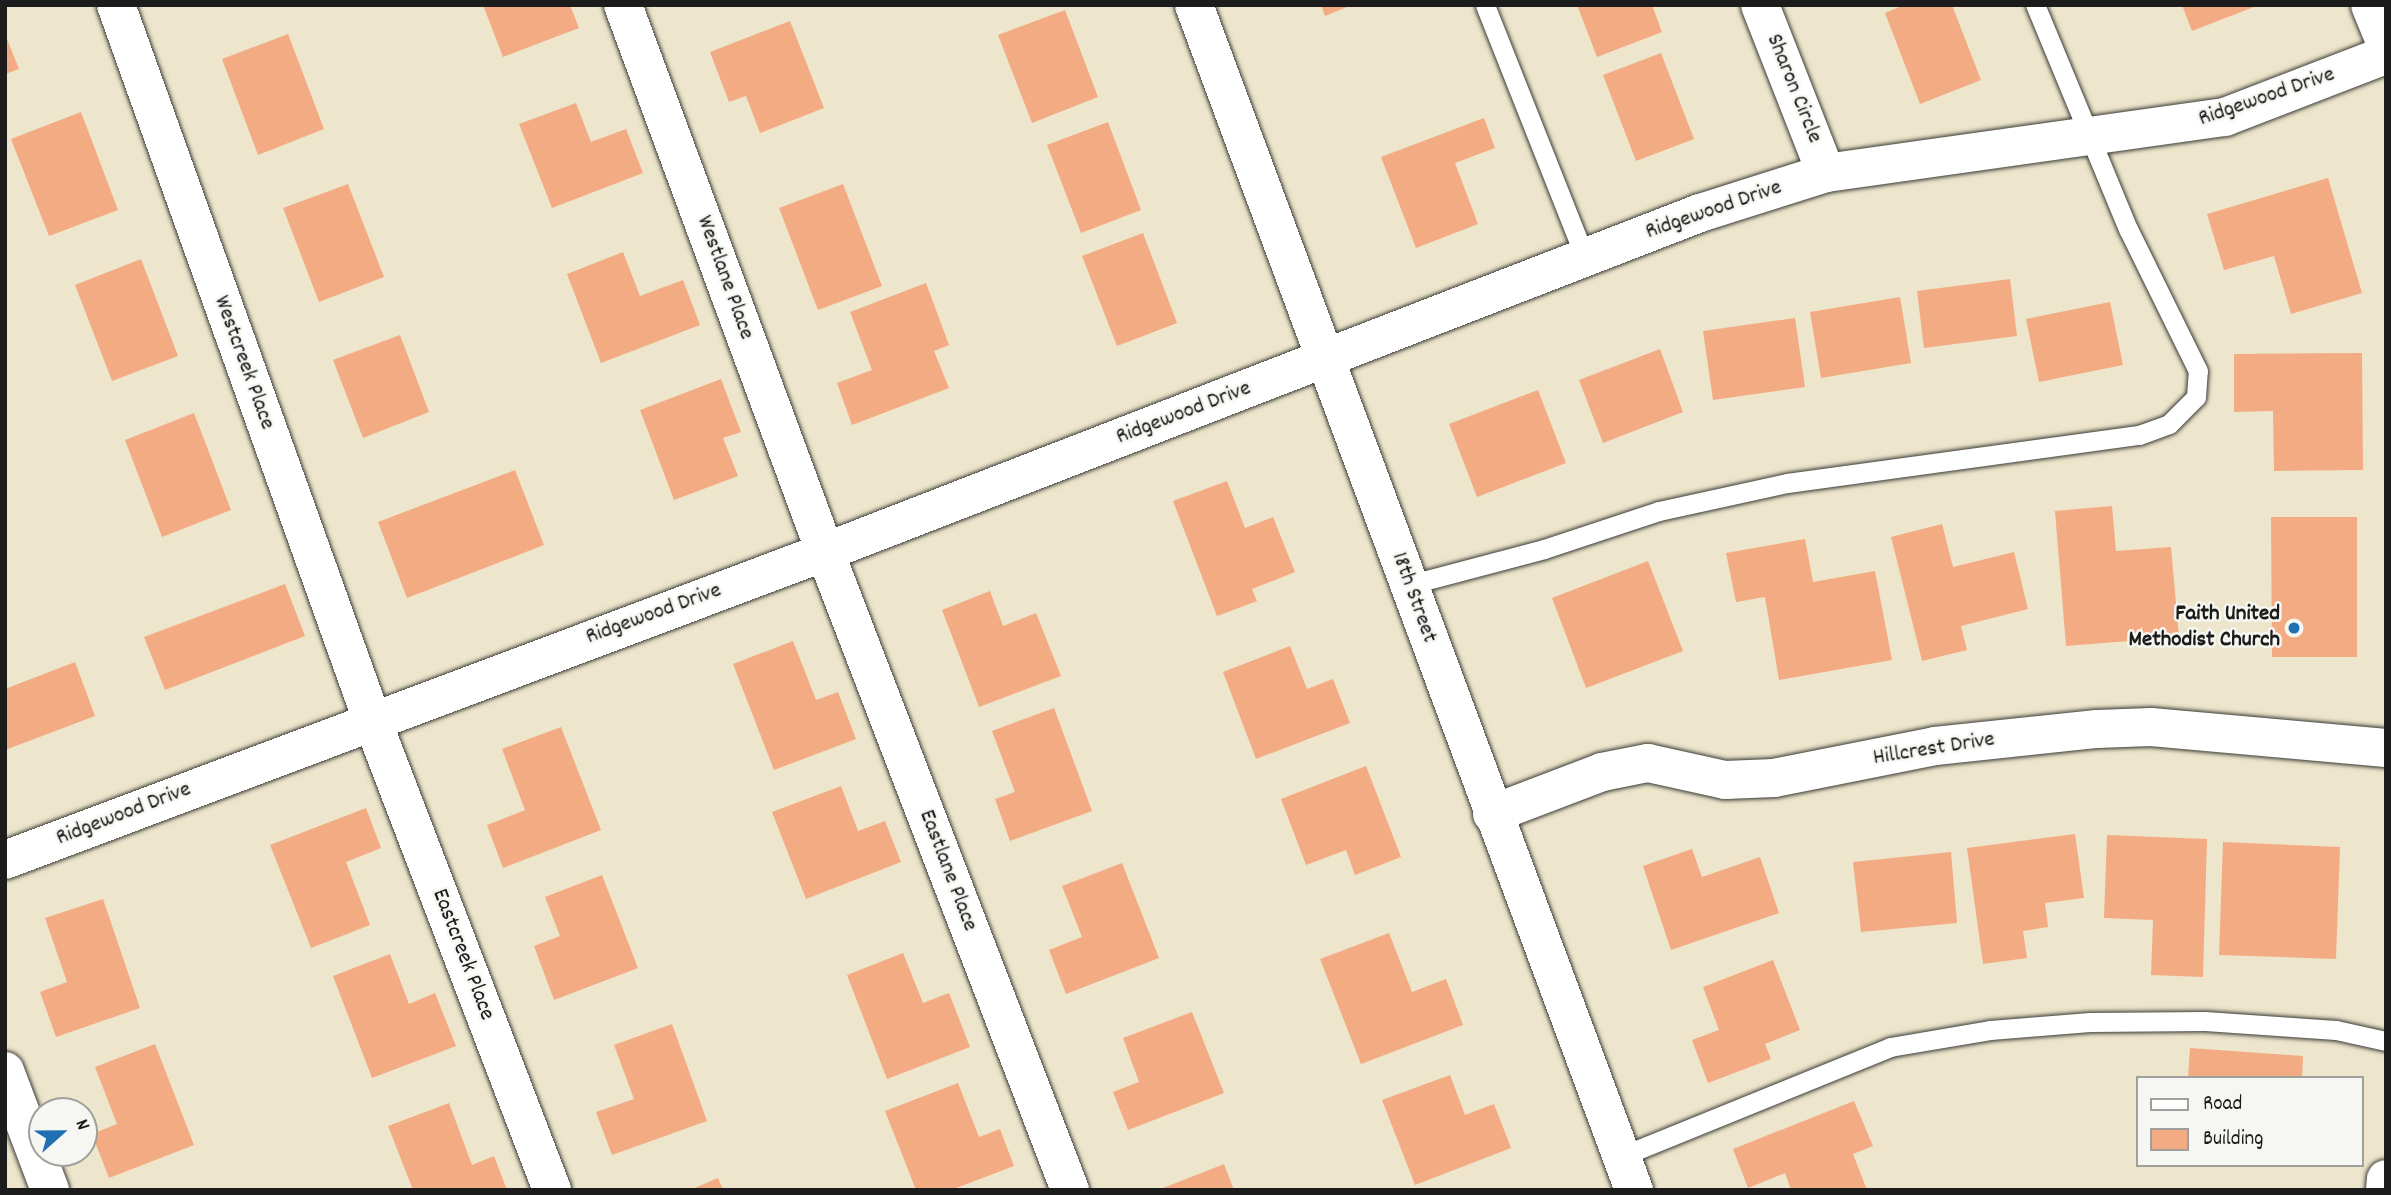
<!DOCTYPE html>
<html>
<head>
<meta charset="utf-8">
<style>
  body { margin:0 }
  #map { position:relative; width:2391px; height:1195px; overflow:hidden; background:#ede6cc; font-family:Dekko,sans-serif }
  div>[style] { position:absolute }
  .building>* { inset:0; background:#f3ab83 }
  .roads { filter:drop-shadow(0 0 2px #3b3a36) drop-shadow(0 0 2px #3b3a36) }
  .service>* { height:19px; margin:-9.5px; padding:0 9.5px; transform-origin:9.5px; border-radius:9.5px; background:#fff }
  .minor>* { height:38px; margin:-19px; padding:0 19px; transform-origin:19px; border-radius:19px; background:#fff }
  .tertiary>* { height:38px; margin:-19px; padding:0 19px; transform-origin:19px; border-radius:19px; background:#fff }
  .dots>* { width:19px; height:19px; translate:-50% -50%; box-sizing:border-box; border:4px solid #f6f6f2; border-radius:50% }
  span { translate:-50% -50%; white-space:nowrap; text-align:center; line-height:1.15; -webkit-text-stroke:5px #f6f6f2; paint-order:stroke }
  .street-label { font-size:23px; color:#1c1c1c }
  .poi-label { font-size:23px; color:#1c1c1c; font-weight:700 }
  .right { translate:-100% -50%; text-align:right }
  .frame { position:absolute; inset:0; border:7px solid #1c1c1c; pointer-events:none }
  .legend { position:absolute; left:2136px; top:1076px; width:228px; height:91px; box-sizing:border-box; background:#f6f6f2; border:2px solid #9f9f9c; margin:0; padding:9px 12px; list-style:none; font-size:21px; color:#1c1c1c }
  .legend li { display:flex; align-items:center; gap:14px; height:35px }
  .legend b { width:35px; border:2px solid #9f9f9c }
  .north { position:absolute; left:28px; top:1097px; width:70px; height:70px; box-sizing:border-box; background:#f6f6f2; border:2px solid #9f9f9c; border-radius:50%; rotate:69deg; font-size:19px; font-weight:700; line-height:28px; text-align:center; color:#1c1c1c }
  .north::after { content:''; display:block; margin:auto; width:24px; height:32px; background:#1f6fb2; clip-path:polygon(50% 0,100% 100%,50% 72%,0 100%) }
</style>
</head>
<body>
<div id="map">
  <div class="building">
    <i style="clip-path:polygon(483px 5px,570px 5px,579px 28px,503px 57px)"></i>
    <i style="clip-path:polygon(1321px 5px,1352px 5px,1325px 16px)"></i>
    <i style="clip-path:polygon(1577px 5px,1652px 5px,1662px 32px,1597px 57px)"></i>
    <i style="clip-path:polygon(1904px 5px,1952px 5px,1981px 80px,1920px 104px,1885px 13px)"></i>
    <i style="clip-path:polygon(2182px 5px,2259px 5px,2192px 31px)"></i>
    <i style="clip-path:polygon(1065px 10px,1098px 97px,1032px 123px,998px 35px)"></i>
    <i style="clip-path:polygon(790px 21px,824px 108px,760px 133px,746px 96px,729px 102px,710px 52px)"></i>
    <i style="clip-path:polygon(5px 34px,19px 69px,5px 74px)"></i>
    <i style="clip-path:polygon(288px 34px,324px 129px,258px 155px,222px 59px)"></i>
    <i style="clip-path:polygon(1661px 53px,1694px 139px,1636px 161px,1603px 75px)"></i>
    <i style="clip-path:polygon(576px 103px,591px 142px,626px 129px,643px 173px,552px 208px,519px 124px)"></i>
    <i style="clip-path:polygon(81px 112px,118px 210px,49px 236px,11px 139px)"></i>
    <i style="clip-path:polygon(1484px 118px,1495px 148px,1455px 163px,1478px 224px,1416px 248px,1381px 157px)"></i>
    <i style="clip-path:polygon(1108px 122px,1141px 210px,1081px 233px,1047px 145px)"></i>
    <i style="clip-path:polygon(2328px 178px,2362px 293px,2291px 314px,2274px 256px,2224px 270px,2207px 214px)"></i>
    <i style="clip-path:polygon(348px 184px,384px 277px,319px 302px,283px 208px)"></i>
    <i style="clip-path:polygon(843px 184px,882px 286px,818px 310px,779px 208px)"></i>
    <i style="clip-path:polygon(1143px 233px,1177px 323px,1117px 346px,1082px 256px)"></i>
    <i style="clip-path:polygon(623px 252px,640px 296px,683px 280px,700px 325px,601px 363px,567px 274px)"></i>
    <i style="clip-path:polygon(141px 259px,178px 356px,112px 381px,75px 285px)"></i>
    <i style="clip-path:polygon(2010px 279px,2017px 336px,1924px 348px,1917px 291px)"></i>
    <i style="clip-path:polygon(926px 283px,949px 345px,934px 351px,949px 388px,852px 425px,837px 383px,872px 370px,850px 312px)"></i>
    <i style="clip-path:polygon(1900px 297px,1911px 363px,1821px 378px,1810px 312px)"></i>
    <i style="clip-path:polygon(2110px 302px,2123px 365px,2039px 382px,2026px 319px)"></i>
    <i style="clip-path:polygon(1795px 318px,1805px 387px,1713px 400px,1703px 331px)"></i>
    <i style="clip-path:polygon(400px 335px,429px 412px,363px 438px,333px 360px)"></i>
    <i style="clip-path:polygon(1660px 349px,1683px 412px,1603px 443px,1579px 380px)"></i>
    <i style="clip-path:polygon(2362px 353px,2363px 470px,2274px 471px,2273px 411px,2234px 412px,2234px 354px)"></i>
    <i style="clip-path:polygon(721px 379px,741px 432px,723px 438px,738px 476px,674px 500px,640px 410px)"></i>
    <i style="clip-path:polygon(1538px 390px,1566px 463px,1477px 497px,1449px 424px)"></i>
    <i style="clip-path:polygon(194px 413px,231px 510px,162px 537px,125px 440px)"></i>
    <i style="clip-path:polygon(515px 470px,544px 545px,407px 598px,378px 522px)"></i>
    <i style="clip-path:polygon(1227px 481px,1245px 528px,1273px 517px,1295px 572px,1252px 589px,1257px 601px,1217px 616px,1173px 501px)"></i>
    <i style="clip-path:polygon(2112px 506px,2116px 551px,2171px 547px,2179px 637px,2066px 646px,2055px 511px)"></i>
    <i style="clip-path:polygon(2271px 517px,2357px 517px,2357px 657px,2272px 657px)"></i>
    <i style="clip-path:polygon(1942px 524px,1953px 567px,2014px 552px,2028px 609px,1961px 626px,1967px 650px,1922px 661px,1891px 537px)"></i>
    <i style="clip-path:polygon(1805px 539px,1813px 582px,1875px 571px,1892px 660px,1779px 680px,1765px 597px,1736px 602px,1726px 553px)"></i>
    <i style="clip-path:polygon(1648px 561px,1683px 651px,1586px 688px,1552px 598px)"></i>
    <i style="clip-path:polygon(285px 584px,305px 636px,165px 690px,144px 637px)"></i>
    <i style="clip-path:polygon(990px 591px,1003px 626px,1036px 613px,1061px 676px,979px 707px,942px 610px)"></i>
    <i style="clip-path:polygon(793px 641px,816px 700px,838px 692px,856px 739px,774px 770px,733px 664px)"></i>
    <i style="clip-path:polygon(1290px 646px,1307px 689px,1333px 679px,1350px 723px,1256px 759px,1223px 672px)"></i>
    <i style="clip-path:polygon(75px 662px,95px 716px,5px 750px,5px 689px)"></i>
    <i style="clip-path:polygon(1054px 708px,1092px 811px,1010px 841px,995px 799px,1015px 792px,992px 731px)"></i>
    <i style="clip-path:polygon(561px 727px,601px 830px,503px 868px,487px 825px,525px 810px,502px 749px)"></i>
    <i style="clip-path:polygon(1366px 766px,1401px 857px,1355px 875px,1346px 850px,1306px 865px,1281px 799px)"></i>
    <i style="clip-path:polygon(841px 786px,858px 831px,885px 821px,901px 862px,806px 899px,772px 812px)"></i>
    <i style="clip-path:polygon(366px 808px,381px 848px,346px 862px,370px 925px,311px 948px,270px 845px)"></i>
    <i style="clip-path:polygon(2075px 834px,2084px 898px,2045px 903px,2048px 927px,2023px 931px,2027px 958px,1983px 964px,1967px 848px)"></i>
    <i style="clip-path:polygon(2107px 835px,2207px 839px,2203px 977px,2151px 975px,2153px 920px,2104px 918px)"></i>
    <i style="clip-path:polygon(2223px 842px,2340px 847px,2336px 959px,2219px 955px)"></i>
    <i style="clip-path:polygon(1692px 849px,1702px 877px,1760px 857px,1779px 913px,1671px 950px,1643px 866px)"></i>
    <i style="clip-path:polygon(1951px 852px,1957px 923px,1861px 932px,1853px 862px)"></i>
    <i style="clip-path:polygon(1122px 863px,1159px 958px,1066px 994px,1049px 950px,1082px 937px,1062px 886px)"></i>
    <i style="clip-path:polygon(602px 875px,638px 968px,554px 1000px,534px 946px,560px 936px,545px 897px)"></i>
    <i style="clip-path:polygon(103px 899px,140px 1008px,56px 1037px,40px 992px,67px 982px,45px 918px)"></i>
    <i style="clip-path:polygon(1389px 933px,1412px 992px,1446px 979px,1463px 1025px,1361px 1064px,1320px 959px)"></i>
    <i style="clip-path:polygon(903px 953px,923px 1003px,949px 993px,970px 1047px,887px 1079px,847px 975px)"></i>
    <i style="clip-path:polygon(390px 954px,409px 1004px,435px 993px,456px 1046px,372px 1078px,333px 976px)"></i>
    <i style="clip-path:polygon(1773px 960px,1800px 1030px,1765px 1044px,1771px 1059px,1708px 1083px,1692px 1040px,1719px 1030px,1703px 987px)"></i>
    <i style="clip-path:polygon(1192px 1012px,1224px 1093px,1128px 1130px,1113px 1092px,1139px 1082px,1123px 1038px)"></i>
    <i style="clip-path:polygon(672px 1024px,707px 1121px,612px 1155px,596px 1112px,634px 1099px,614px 1045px)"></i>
    <i style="clip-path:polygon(155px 1044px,194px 1145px,109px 1178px,92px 1134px,117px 1124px,95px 1067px)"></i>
    <i style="clip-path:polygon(2190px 1048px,2303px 1056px,2302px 1078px,2188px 1078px)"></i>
    <i style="clip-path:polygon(1450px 1075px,1465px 1115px,1494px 1104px,1511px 1148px,1415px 1185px,1382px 1100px)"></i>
    <i style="clip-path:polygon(958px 1083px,979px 1137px,1000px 1129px,1014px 1166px,951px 1190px,916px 1190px,885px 1111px)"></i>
    <i style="clip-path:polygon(1854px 1101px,1873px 1146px,1853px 1154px,1867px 1190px,1791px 1190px,1785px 1173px,1748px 1188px,1733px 1149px)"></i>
    <i style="clip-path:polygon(449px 1103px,472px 1165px,494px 1156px,507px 1190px,413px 1190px,388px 1126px)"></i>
    <i style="clip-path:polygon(1224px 1164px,1234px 1190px,1158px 1190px)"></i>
    <i style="clip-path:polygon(718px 1178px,723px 1190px,690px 1190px)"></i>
  </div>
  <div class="roads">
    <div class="service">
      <i style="left:1485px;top:5px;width:272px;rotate:68.4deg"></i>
      <i style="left:1408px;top:585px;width:141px;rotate:-14.8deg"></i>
      <i style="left:1544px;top:549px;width:121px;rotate:-18.3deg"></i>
      <i style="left:1659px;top:511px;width:131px;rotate:-12.3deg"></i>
      <i style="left:1787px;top:483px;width:355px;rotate:-7.8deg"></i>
      <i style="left:2139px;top:435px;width:32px;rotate:-20deg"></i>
      <i style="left:2169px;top:424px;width:38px;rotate:-45deg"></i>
      <i style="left:2196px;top:397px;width:26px;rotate:-86deg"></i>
      <i style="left:2198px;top:371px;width:158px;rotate:-116.2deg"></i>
      <i style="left:2128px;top:229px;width:243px;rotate:-112.5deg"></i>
      <i style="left:1622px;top:1156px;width:289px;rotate:-22.1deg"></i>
      <i style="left:1890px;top:1047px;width:101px;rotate:-9.6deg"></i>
      <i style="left:1990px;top:1030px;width:100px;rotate:-4.6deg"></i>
      <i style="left:2090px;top:1022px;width:115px;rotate:-0.5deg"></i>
      <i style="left:2205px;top:1021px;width:131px;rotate:3.9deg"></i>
      <i style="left:2336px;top:1030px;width:51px;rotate:12.4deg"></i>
    </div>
    <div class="minor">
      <i style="left:116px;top:5px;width:759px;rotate:70.3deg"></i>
      <i style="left:372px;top:720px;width:503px;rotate:69.04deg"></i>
      <i style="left:623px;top:5px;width:583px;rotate:69.73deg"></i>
      <i style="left:825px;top:552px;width:683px;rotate:68.99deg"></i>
      <i style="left:1760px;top:5px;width:180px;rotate:68.6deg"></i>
      <i style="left:2370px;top:5px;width:42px;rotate:67.7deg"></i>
      <i style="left:1492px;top:814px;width:118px;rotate:-20.9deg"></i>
      <i style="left:1602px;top:772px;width:47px;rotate:-11.1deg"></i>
      <i style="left:1648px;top:763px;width:79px;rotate:12.4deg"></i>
      <i style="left:1725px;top:780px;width:49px;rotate:-2.3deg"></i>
      <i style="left:1774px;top:778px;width:164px;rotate:-11.2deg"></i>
      <i style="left:1935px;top:746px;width:163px;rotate:-6deg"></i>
      <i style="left:2097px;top:729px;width:54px;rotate:-2.1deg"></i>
      <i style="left:2151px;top:727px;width:236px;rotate:5.1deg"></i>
      <i style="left:5px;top:1071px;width:127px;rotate:69.3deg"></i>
      <i style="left:2385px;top:1190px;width:11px;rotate:-85deg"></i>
    </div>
    <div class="tertiary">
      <i style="left:1194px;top:5px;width:1264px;rotate:69.63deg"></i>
      <i style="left:5px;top:860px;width:876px;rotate:-20.59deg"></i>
      <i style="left:825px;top:552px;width:938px;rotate:-21.18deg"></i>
      <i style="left:1700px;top:213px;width:132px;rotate:-17.6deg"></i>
      <i style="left:1826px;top:173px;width:403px;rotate:-8deg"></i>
      <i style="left:2225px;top:117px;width:173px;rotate:-21.1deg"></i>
    </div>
  </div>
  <div class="dots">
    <i style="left:2294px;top:628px;background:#1f6fb2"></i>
  </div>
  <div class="street-label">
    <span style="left:1793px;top:89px;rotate:68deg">Sharon Circle</span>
    <span style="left:2267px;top:98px;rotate:-19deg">Ridgewood Drive</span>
    <span style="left:1714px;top:211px;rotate:-19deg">Ridgewood Drive</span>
    <span style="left:724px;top:278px;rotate:70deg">Westlane Place</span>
    <span style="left:243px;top:363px;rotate:70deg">Westcreek Place</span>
    <span style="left:1184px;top:414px;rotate:-21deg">Ridgewood Drive</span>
    <span style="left:1413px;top:598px;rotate:70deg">18th Street</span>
    <span style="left:654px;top:615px;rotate:-20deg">Ridgewood Drive</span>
    <span style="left:1934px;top:750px;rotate:-9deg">Hillcrest Drive</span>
    <span style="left:124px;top:815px;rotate:-21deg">Ridgewood Drive</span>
    <span style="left:947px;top:871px;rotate:69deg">Eastlane Place</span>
    <span style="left:462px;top:955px;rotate:69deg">Eastcreek Place</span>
  </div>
  <div class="poi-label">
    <span class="right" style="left:2280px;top:628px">Faith United<br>Methodist Church</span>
  </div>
  <div class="frame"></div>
  <ul class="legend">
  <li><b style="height:9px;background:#fff"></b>Road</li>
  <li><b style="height:19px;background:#f3ab83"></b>Building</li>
  </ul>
  <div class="north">N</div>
</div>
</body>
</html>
